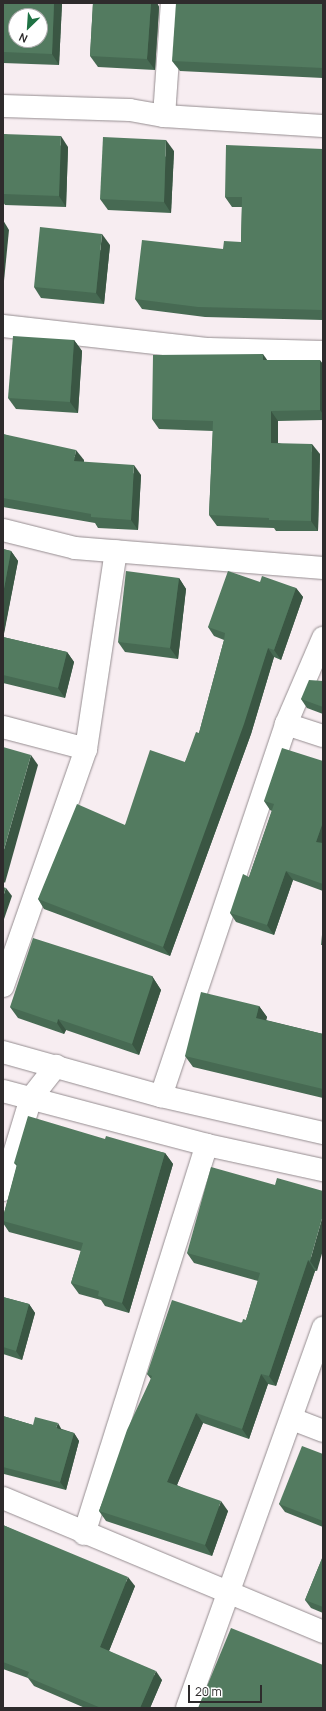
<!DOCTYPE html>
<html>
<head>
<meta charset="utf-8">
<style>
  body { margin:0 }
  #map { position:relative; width:326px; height:1711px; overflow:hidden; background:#f7edf1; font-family:Manrope,sans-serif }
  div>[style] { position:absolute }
  .roads { filter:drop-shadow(0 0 1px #958d90) drop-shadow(0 0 1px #958d90) }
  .minor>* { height:22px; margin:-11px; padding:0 11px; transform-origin:11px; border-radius:11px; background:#fff }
  .wall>* { inset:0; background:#476a53 }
  .shaded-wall>* { inset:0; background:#3a5643 }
  .building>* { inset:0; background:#537b60 }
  span { translate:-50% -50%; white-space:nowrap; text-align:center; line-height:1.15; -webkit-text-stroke:4px #fff; paint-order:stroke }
  .frame { position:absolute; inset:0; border:4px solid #2e2b2c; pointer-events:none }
  .north { position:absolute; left:8px; top:8px; width:40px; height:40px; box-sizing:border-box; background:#fff; border:1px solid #abaaab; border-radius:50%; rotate:205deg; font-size:11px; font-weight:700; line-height:16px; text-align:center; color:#2e2b2c }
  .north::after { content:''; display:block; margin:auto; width:14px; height:18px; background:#1f7244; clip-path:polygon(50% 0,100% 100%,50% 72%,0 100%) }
  .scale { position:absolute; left:188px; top:1685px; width:74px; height:18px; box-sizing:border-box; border:2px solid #2e2b2c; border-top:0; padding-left:5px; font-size:12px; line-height:14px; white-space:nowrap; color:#2e2b2c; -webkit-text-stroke:3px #fff; paint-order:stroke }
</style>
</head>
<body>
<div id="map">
  <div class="roads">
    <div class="minor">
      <i style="left:3px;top:106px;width:127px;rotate:1.8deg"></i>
      <i style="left:130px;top:110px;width:35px;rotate:10deg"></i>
      <i style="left:164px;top:116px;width:159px;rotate:3.6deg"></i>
      <i style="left:164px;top:116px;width:113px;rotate:-86deg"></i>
      <i style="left:3px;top:326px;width:207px;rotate:6.4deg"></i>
      <i style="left:209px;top:349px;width:114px;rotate:1.5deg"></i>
      <i style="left:3px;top:530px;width:74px;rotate:14deg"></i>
      <i style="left:75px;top:548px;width:249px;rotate:4.6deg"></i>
      <i style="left:286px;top:724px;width:39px;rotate:18deg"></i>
      <i style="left:3px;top:727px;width:86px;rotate:14.8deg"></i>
      <i style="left:3px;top:986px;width:251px;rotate:-70.7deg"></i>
      <i style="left:86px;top:749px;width:200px;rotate:-81.4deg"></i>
      <i style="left:3px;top:1052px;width:164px;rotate:15.6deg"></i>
      <i style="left:161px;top:1096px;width:166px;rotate:12.9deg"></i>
      <i style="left:3px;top:1091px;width:211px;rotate:14.8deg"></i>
      <i style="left:207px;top:1145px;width:119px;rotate:12.2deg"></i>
      <i style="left:161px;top:1096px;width:392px;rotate:-71.4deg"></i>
      <i style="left:286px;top:724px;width:94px;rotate:-66.7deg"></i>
      <i style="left:3px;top:1190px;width:96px;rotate:-73.1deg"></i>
      <i style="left:31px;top:1098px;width:41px;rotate:-52deg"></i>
      <i style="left:292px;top:1419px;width:33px;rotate:21deg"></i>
      <i style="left:3px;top:1498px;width:347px;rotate:22.7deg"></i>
      <i style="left:84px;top:1534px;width:408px;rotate:-72.5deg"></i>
      <i style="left:187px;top:1708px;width:404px;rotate:-70.3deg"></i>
    </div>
  </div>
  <div class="wall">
    <i style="clip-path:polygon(3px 3px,62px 3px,59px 65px,3px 63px)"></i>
    <i style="clip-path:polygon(93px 3px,157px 3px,159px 7px,155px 70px,98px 67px,90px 56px)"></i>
    <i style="clip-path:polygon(323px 3px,323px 78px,180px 71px,172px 61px)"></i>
    <i style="clip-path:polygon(3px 134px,68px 147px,66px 207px,5px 205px,3px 202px)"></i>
    <i style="clip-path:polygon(323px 149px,323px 320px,205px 317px,142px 309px,135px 299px,223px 249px,241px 242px,242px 207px,232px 207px,225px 197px)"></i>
    <i style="clip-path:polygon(174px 151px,171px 213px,108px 210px,100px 199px)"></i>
    <i style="clip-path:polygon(110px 245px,104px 304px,41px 298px,34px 287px)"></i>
    <i style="clip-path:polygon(74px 340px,82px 351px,78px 413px,16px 409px,8px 398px)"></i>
    <i style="clip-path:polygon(267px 360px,323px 364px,323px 420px,278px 421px,278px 443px,320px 454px,318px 531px,276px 531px,274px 528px,217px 526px,209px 515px,213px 431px,159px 429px,152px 419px)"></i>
    <i style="clip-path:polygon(3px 434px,84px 460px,84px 462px,141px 475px,138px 530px,98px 528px,95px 523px,3px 507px)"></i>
    <i style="clip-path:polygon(3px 549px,11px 551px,18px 561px,3px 637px,67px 652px,74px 662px,65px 698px,3px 683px)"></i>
    <i style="clip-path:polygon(179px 578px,186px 589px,178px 659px,125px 652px,118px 642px)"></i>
    <i style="clip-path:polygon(260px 582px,296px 588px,303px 597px,281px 660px,274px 657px,251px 734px,170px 956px,44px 909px,38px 899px,125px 825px,185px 762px,199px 733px,224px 640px,214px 636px,208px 627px)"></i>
    <i style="clip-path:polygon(323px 681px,323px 714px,307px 708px,301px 699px)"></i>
    <i style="clip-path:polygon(323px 761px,323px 891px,293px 880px,274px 935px,236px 922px,230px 913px,249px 877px,272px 811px,270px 810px,264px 801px)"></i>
    <i style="clip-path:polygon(152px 976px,159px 987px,161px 990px,139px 1055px,66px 1030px,64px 1034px,18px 1018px,10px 1007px)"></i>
    <i style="clip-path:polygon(259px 1006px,267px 1017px,266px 1020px,323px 1034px,323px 1098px,193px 1067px,185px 1056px)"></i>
    <i style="clip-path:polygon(105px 1139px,165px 1153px,173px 1164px,129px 1313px,105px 1306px,101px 1300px,79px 1294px,71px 1283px,81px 1251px,9px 1232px,3px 1223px,3px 1217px,17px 1166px,14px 1163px)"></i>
    <i style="clip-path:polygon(275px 1185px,317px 1271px,315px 1271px,276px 1386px,268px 1384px,249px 1439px,203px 1423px,177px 1485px,228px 1511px,212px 1556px,106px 1521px,99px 1511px,151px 1379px,147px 1374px,246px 1320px,258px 1281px,194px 1263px,187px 1253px)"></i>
    <i style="clip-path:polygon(3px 1297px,29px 1304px,35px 1313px,22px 1360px,3px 1354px)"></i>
    <i style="clip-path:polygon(3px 1416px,33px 1425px,62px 1429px,74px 1433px,79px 1441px,66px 1490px,4px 1474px,3px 1476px)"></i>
    <i style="clip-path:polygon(323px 1454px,323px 1527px,285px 1512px,279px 1504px)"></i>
    <i style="clip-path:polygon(3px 1525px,135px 1586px,109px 1651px,162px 1680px,150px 1708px,85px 1708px,34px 1686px,28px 1678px,3px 1669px)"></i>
    <i style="clip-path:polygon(323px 1556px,323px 1613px,311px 1608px,305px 1600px)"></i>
  </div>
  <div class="shaded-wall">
    <i style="clip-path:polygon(54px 3px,62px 3px,59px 65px,52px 54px)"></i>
    <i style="clip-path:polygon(151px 3px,157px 3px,159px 7px,155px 70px,147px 59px)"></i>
    <i style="clip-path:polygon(61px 136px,68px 147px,66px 207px,59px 196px)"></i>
    <i style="clip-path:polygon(166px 140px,174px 151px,171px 213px,164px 202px)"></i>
    <i style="clip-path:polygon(3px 220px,9px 230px,3px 291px)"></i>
    <i style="clip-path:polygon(102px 234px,110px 245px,104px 304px,96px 293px)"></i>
    <i style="clip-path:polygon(74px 340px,82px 351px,78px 413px,70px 402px)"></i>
    <i style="clip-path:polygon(263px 354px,270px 364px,263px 360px)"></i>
    <i style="clip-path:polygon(320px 360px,323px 364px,323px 414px,320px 410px)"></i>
    <i style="clip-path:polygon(271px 411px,278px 421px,278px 454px,271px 443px)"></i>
    <i style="clip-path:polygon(312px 444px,320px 454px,318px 531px,311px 521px)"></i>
    <i style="clip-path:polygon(76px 450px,84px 460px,82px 471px,74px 461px)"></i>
    <i style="clip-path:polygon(134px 465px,141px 475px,138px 530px,131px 520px)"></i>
    <i style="clip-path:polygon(11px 551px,18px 561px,3px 639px,3px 594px)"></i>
    <i style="clip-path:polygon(179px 578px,186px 589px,178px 659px,170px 648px)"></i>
    <i style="clip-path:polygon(296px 588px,303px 597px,281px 660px,274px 650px)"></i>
    <i style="clip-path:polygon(268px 648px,274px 657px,251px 734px,170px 956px,163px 947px)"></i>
    <i style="clip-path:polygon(67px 652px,74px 662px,65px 698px,58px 688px)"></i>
    <i style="clip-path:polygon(31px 755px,38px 765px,5px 883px,3px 881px,3px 853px)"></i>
    <i style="clip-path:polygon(323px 822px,323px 852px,316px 842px)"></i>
    <i style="clip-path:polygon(286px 871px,293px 880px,274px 935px,267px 925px)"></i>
    <i style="clip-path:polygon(6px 888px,12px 896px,3px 922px,3px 897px)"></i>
    <i style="clip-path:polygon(152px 976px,159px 987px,161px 990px,139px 1055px,132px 1044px)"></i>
    <i style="clip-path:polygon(259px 1006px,267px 1017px,264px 1029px,256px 1018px)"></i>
    <i style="clip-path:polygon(58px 1019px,66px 1030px,64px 1034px,57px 1023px)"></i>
    <i style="clip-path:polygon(165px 1153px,173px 1164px,129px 1313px,122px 1303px)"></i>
    <i style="clip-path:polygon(323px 1215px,323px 1250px,317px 1271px,310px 1261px)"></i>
    <i style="clip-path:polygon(308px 1260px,315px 1271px,276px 1386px,269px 1376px)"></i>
    <i style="clip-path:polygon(29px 1304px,35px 1313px,22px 1360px,16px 1351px)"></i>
    <i style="clip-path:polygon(261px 1374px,268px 1384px,249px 1439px,242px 1429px)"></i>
    <i style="clip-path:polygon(196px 1413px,203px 1423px,174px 1492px,167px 1482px)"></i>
    <i style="clip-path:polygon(58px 1423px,63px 1432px,56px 1428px)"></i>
    <i style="clip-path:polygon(74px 1433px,79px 1441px,66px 1490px,60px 1482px)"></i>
    <i style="clip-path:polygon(221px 1501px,228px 1511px,212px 1556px,205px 1545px)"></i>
    <i style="clip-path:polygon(128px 1577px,135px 1586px,107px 1656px,100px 1647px)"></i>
    <i style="clip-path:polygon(156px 1671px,162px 1680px,150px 1708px,140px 1708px)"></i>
  </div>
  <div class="building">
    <i style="clip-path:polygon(evenodd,3px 3px,54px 3px,52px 54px,3px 52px,3px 3px,16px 16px,40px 16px,40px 40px,16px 40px,16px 16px)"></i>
    <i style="clip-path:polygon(93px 3px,151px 3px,147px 59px,90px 56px)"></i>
    <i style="clip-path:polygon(176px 3px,323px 3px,323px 68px,172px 61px)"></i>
    <i style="clip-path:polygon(3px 134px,61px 136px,59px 196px,3px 194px)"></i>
    <i style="clip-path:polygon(103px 137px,166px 140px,164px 202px,100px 199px)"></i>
    <i style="clip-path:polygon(226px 145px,323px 149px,323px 310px,198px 307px,135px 299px,142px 240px,223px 249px,224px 241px,241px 242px,242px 197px,225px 197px)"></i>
    <i style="clip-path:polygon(40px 227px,102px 234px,96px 293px,34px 287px)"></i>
    <i style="clip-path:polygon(13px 336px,74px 340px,70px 402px,8px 398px)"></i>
    <i style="clip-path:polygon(263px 354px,263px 360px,320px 360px,320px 410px,271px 411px,271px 443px,312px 444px,311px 521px,269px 520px,269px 518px,209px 515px,213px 421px,152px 419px,153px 355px)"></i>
    <i style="clip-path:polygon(3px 434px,76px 450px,74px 461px,134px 465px,131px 520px,91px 517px,91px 514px,3px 498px)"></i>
    <i style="clip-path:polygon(3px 549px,11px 551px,3px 594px)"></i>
    <i style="clip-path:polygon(126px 571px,179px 578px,170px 648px,118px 642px)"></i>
    <i style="clip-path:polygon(228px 571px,260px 582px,262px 576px,296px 588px,274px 650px,268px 648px,244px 724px,163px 947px,38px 899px,77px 804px,125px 825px,150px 750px,185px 762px,196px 732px,199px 733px,224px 640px,225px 633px,208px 627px)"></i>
    <i style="clip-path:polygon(3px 637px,67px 652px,58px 688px,3px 675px)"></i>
    <i style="clip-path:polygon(309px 680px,323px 681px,323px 707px,301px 699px)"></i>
    <i style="clip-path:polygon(3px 747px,31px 755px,3px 853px)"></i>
    <i style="clip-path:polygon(282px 748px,323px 761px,323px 822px,316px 842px,323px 843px,323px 884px,286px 871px,267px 925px,230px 913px,243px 874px,249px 877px,274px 804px,264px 801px)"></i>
    <i style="clip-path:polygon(3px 887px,6px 888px,3px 897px)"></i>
    <i style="clip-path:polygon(323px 925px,323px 945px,321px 945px)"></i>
    <i style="clip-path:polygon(33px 938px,152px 976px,153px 980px,132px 1044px,58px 1019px,57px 1023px,10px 1007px)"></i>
    <i style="clip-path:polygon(201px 992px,259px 1006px,256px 1018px,323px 1034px,323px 1089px,185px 1056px)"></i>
    <i style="clip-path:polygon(28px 1116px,105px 1139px,106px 1136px,165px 1153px,122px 1303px,98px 1296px,99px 1291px,71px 1283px,83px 1243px,3px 1221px,3px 1217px,17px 1164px,14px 1163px)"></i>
    <i style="clip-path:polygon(211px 1167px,275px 1185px,277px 1178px,323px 1191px,323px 1215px,310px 1261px,308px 1260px,269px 1376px,261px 1374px,242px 1429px,196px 1413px,167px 1482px,221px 1501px,205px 1545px,99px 1511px,127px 1430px,152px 1376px,147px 1374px,172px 1300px,242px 1323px,243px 1319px,246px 1320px,260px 1273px,187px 1253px)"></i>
    <i style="clip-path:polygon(3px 1297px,29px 1304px,16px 1351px,3px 1347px)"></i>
    <i style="clip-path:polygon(3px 1416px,33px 1425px,35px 1417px,58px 1423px,56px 1428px,74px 1433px,60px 1482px,3px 1467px)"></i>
    <i style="clip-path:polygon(302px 1446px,323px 1454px,323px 1521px,279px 1504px)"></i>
    <i style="clip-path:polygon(3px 1525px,128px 1577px,100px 1647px,156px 1671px,140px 1708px,101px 1708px,27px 1677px,29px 1672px,3px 1662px)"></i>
    <i style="clip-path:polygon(323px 1556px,323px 1607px,305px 1600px)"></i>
    <i style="clip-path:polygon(231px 1628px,323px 1665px,323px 1708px,198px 1708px)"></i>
  </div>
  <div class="frame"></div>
  <div class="north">N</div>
  <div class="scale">20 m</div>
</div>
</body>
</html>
